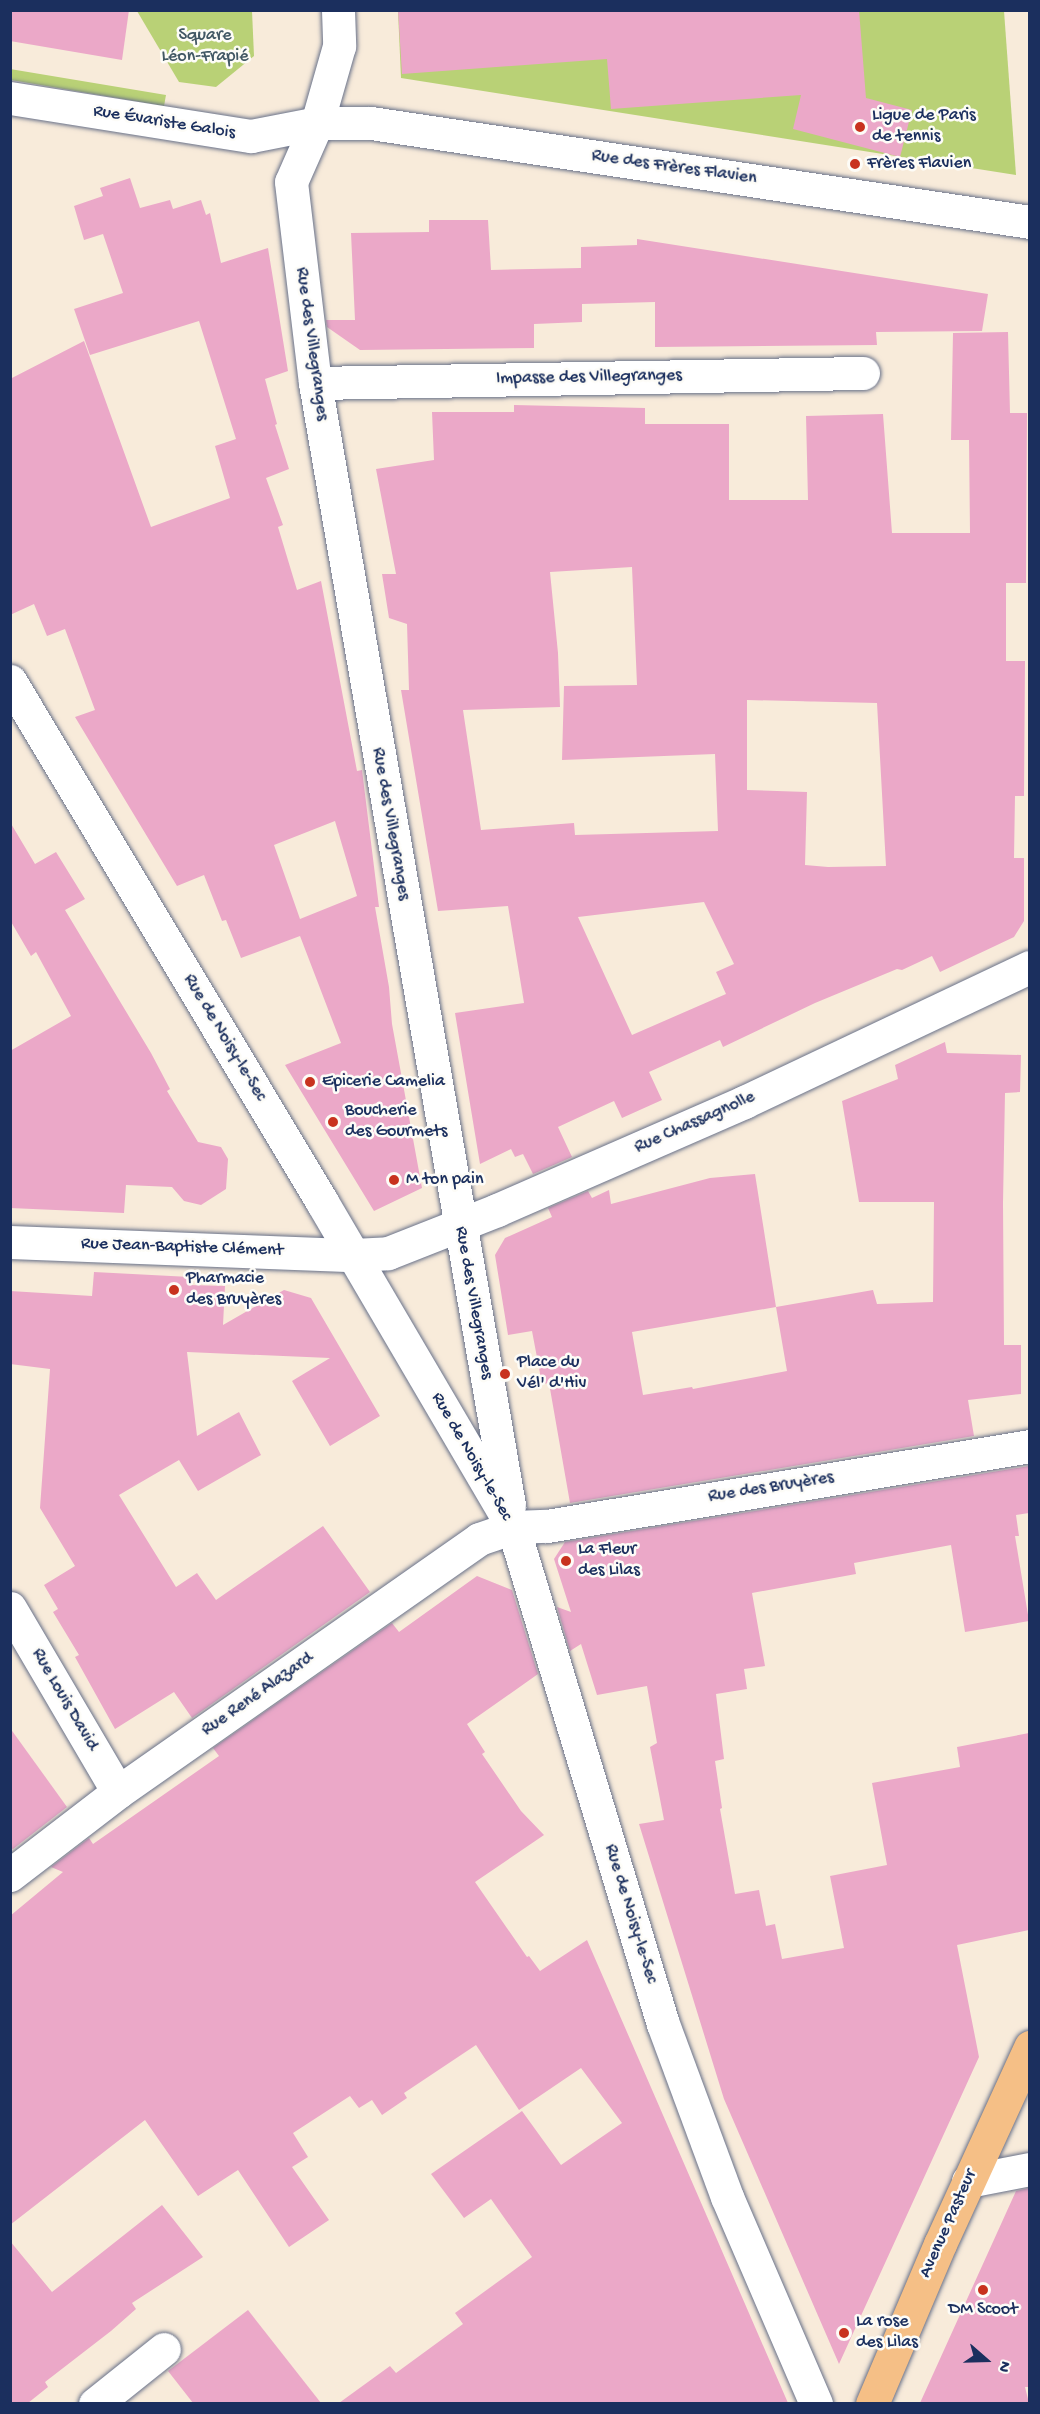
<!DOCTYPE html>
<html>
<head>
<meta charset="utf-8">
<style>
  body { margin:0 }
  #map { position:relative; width:1040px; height:2414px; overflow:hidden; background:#f8ebda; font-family:"Gochi Hand",sans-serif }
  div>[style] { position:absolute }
  .green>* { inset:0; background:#b9d176 }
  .building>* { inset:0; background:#eba8c8 }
  .roads { filter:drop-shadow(0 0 2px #687189) drop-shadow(0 0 2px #687189) }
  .minor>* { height:33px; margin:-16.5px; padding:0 16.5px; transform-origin:16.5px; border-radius:16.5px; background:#fff }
  .major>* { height:33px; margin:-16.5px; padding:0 16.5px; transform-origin:16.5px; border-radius:16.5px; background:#f5bf86 }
  .dots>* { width:16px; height:16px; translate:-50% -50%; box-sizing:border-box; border:3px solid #fdfcf7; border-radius:50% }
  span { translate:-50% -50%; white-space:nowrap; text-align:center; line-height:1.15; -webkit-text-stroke:5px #fdfcf7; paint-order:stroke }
  .park-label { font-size:18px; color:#425864 }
  .poi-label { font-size:18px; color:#1b2f5e }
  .left { translate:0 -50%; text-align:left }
  .street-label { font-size:18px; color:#1b2f5e }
  .frame { position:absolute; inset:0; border:12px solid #1b2f5e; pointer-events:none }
  .north { position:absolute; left:956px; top:2330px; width:60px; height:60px; -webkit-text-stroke:4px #fdfcf7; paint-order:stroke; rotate:110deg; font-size:16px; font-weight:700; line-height:24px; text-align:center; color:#1b2f5e }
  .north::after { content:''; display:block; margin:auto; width:21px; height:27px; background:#1b2f5e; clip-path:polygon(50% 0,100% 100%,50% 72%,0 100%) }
</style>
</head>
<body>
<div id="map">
  <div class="green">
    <i style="clip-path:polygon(137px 11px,252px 11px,254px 56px,216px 87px,179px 82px)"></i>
    <i style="clip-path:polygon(398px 11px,1004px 11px,1016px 175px,401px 78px)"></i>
    <i style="clip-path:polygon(10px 69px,166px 95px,164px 106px,11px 80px)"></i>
  </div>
  <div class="building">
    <i style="clip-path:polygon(10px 10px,129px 10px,122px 60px,10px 41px)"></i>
    <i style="clip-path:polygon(398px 10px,859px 10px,866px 98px,912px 110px,900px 157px,793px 129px,801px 95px,611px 109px,607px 59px,402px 74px)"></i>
    <i style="clip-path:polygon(evenodd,130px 178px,140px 208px,170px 200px,173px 209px,201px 200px,206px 215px,210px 213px,221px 263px,268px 248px,288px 371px,265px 379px,277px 424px,275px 425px,289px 469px,266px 478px,283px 525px,278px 527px,297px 590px,321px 581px,357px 771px,362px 770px,379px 907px,375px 907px,389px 987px,392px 1024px,422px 1188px,374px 1211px,285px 1065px,341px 1043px,300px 936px,241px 958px,226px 920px,222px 921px,204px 875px,177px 886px,75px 717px,95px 710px,65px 629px,47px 636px,34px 604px,10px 615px,10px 379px,84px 341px,151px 527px,230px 498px,215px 446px,236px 439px,199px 321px,90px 355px,74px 309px,123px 293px,103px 234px,84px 240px,74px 206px,103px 196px,100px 188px,130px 178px,335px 821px,357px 896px,300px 919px,274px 845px,335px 821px)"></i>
    <i style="clip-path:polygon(429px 220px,488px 220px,491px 270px,581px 268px,581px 247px,637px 245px,637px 239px,988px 294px,982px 331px,876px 332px,877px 345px,655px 347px,655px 302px,582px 304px,582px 322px,534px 324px,534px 348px,360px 350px,327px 327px,326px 320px,355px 320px,351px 233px,429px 232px)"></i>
    <i style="clip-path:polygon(evenodd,1008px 332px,1010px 413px,1027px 413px,1026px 583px,1006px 583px,1006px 661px,1025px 661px,1024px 796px,1015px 796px,1014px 858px,1024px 858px,1024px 921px,1014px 937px,940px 972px,932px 956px,902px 970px,897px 969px,815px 1003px,723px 1047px,720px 1040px,649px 1072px,662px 1100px,622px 1118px,614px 1101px,558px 1127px,572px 1157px,533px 1174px,523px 1154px,515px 1157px,511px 1149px,480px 1164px,455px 1013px,524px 1003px,508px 906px,438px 911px,401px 690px,409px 690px,407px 624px,389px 618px,382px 574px,396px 574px,376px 469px,434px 460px,432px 412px,514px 412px,514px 405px,645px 408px,645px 424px,729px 424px,729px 500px,808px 500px,806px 416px,883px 414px,892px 533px,970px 533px,969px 440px,951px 440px,953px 333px,1008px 332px,632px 567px,637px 685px,564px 686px,562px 760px,715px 754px,718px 831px,575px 835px,574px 823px,481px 830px,463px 710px,560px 707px,558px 653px,550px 572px,632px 567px,1008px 332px,747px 700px,877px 703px,886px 866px,828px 867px,805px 865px,807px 792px,747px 790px,747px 700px,1008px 332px,704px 902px,734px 964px,716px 972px,726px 994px,632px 1035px,578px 917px,704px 902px)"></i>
    <i style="clip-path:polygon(10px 822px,35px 864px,56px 852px,85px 899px,65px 910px,151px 1053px,170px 1089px,167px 1091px,198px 1142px,221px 1147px,228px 1159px,226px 1189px,201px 1205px,184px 1201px,172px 1187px,126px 1185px,124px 1213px,10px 1208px,10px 1051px,71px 1016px,36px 952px,31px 956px,10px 920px)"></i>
    <i style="clip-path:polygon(evenodd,945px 1042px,947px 1053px,1021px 1055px,1020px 1092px,1005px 1093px,1003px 1203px,1004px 1345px,1021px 1345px,1021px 1394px,968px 1400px,974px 1436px,570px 1503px,549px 1383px,542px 1384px,532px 1331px,508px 1335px,495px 1255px,505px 1238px,552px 1217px,548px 1208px,588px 1191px,592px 1198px,609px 1190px,611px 1204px,710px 1178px,755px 1174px,776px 1307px,873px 1290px,877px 1304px,933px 1302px,934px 1202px,859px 1202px,842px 1101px,898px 1079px,895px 1065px,945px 1042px,776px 1307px,787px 1371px,693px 1389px,692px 1387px,643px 1395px,632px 1332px,776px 1307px)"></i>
    <i style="clip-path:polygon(94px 1272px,190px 1277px,189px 1285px,225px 1286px,223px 1325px,284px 1290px,311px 1298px,380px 1416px,330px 1446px,292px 1381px,330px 1358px,187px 1352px,197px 1436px,239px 1412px,261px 1455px,198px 1491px,179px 1460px,119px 1495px,176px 1587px,197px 1573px,216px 1600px,323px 1526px,370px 1592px,192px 1718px,174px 1692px,115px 1729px,75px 1657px,79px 1655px,53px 1612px,58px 1609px,44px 1585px,75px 1566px,40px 1508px,50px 1369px,10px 1364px,10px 1291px,92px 1296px)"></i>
    <i style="clip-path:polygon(1029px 1466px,1029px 1513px,1016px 1515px,1019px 1536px,1015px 1536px,1029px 1621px,965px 1632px,951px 1545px,854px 1563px,856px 1574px,752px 1593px,765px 1666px,744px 1669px,747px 1689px,716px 1694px,724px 1759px,715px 1761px,722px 1808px,720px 1809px,735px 1894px,759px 1890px,766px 1926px,775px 1924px,782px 1959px,844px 1948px,830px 1876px,887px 1865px,872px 1783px,960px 1767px,957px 1747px,1029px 1733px,1029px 1930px,957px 1945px,979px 2057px,839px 2364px,724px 2099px,639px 1824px,664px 1820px,650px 1747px,657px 1743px,647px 1686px,597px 1695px,581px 1644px,570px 1651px,557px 1607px,571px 1612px,554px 1559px,565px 1542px)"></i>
    <i style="clip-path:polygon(477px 1576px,512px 1590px,538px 1674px,467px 1724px,485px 1752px,482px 1754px,521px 1811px,544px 1835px,475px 1882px,527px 1957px,529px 1956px,540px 1971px,587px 1940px,788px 2403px,339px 2403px,390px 2366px,396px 2373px,463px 2324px,455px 2313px,532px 2257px,491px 2199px,464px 2218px,431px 2174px,522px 2111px,561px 2165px,622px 2123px,581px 2068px,519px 2110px,476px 2045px,404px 2093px,407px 2098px,382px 2115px,372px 2100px,359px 2108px,350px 2096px,293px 2133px,308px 2157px,292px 2167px,329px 2220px,289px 2247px,238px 2170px,198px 2196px,145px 2120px,10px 2225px,10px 1916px,63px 1872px,51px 1867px,89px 1838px,93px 1844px,219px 1756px,213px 1748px,392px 1623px,399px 1632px)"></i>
    <i style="clip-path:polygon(10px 1728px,67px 1807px,13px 1849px,10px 1848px)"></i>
    <i style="clip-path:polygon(1029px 2188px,1029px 2387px,1025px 2387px,1029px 2403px,920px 2403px,1016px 2191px)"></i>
    <i style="clip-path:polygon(162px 2205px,203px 2257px,132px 2303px,136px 2309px,111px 2331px,45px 2382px,48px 2387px,28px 2403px,10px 2403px,10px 2241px,52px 2292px)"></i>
    <i style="clip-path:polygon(248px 2310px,321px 2403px,193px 2403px,168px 2371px)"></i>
  </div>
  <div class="roads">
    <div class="minor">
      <i style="left:338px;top:10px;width:36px;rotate:88deg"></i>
      <i style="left:339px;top:46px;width:80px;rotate:105.9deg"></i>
      <i style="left:317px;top:123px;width:64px;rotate:113.8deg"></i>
      <i style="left:291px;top:182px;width:202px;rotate:83.2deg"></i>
      <i style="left:315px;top:383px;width:1139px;rotate:80.19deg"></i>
      <i style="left:10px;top:98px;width:244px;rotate:9deg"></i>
      <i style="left:251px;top:136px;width:67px;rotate:-11.1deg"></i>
      <i style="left:317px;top:123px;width:54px"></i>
      <i style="left:371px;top:123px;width:666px;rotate:8.54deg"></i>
      <i style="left:315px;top:383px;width:548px;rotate:-1.05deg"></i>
      <i style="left:10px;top:681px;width:607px;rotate:59.08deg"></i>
      <i style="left:322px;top:1202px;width:377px;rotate:59.6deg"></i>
      <i style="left:513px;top:1527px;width:519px;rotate:73.21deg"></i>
      <i style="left:663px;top:2024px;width:184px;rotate:69.7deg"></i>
      <i style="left:727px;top:2197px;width:225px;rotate:66.7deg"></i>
      <i style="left:10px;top:1242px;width:343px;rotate:2.2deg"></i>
      <i style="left:353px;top:1255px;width:35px;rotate:-3deg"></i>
      <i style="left:388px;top:1253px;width:117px;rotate:-21.5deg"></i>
      <i style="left:497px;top:1210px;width:270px;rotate:-23.6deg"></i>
      <i style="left:744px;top:1102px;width:316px;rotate:-25.3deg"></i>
      <i style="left:10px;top:1608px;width:213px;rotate:59.6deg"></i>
      <i style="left:10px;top:1875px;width:136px;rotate:-37.5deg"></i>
      <i style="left:118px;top:1792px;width:441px;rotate:-35deg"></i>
      <i style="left:479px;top:1539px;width:36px;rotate:-19deg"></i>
      <i style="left:513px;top:1527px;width:34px;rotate:-2deg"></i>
      <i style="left:547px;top:1526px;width:490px;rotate:-9.4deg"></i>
      <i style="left:968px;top:2181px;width:63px;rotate:-11deg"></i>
      <i style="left:95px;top:2404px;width:88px;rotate:-38.6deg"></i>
    </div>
    <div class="major">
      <i style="left:872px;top:2404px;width:174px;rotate:-67deg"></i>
      <i style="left:940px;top:2244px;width:217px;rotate:-65.4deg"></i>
    </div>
  </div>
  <div class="dots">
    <i style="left:860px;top:127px;background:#c8321e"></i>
    <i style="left:855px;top:164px;background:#c8321e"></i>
    <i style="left:310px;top:1082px;background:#c8321e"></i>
    <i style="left:333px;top:1122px;background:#c8321e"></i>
    <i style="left:394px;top:1180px;background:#c8321e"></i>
    <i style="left:174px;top:1290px;background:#c8321e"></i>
    <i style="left:505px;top:1374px;background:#c8321e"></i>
    <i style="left:566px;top:1561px;background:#c8321e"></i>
    <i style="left:983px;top:2290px;background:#c8321e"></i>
    <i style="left:844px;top:2333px;background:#c8321e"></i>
  </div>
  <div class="park-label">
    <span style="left:205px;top:47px">Square<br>Léon-Frapié</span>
  </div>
  <div class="poi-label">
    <span class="left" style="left:872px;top:127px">Ligue de Paris<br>de tennis</span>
    <span class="left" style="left:867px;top:164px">Frères Flavien</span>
    <span class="left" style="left:322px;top:1082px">Epicerie Camelia</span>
    <span class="left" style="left:345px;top:1122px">Boucherie<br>des Gourmets</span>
    <span class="left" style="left:406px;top:1180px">M ton pain</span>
    <span class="left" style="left:186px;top:1290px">Pharmacie<br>des Bruyères</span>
    <span class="left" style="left:517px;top:1374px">Place du<br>Vél' d'Hiv</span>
    <span class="left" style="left:578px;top:1561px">La Fleur<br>des Lilas</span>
    <span style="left:983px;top:2310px">DM Scoot</span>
    <span class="left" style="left:856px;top:2333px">La rose<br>des Lilas</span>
  </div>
  <div class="street-label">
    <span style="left:164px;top:123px;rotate:9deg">Rue Évariste Galois</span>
    <span style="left:674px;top:168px;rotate:8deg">Rue des Frères Flavien</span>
    <span style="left:311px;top:344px;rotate:82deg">Rue des Villegranges</span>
    <span style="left:589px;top:378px;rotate:-1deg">Impasse des Villegranges</span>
    <span style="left:390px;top:824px;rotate:80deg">Rue des Villegranges</span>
    <span style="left:224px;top:1038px;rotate:59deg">Rue de Noisy-le-Sec</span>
    <span style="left:695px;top:1123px;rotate:-24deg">Rue Chassagnolle</span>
    <span style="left:182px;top:1248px;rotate:2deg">Rue Jean-Baptiste Clément</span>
    <span style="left:473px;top:1303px;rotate:80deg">Rue des Villegranges</span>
    <span style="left:471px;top:1457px;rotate:60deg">Rue de Noisy-le-Sec</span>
    <span style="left:771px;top:1488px;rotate:-9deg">Rue des Bruyères</span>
    <span style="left:258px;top:1695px;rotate:-35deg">Rue René Alazard</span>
    <span style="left:64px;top:1700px;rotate:60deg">Rue Louis David</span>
    <span style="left:630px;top:1914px;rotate:73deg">Rue de Noisy-le-Sec</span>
    <span style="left:949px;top:2224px;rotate:-66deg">Avenue Pasteur</span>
  </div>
  <div class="frame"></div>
  <div class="north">N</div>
</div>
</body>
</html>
